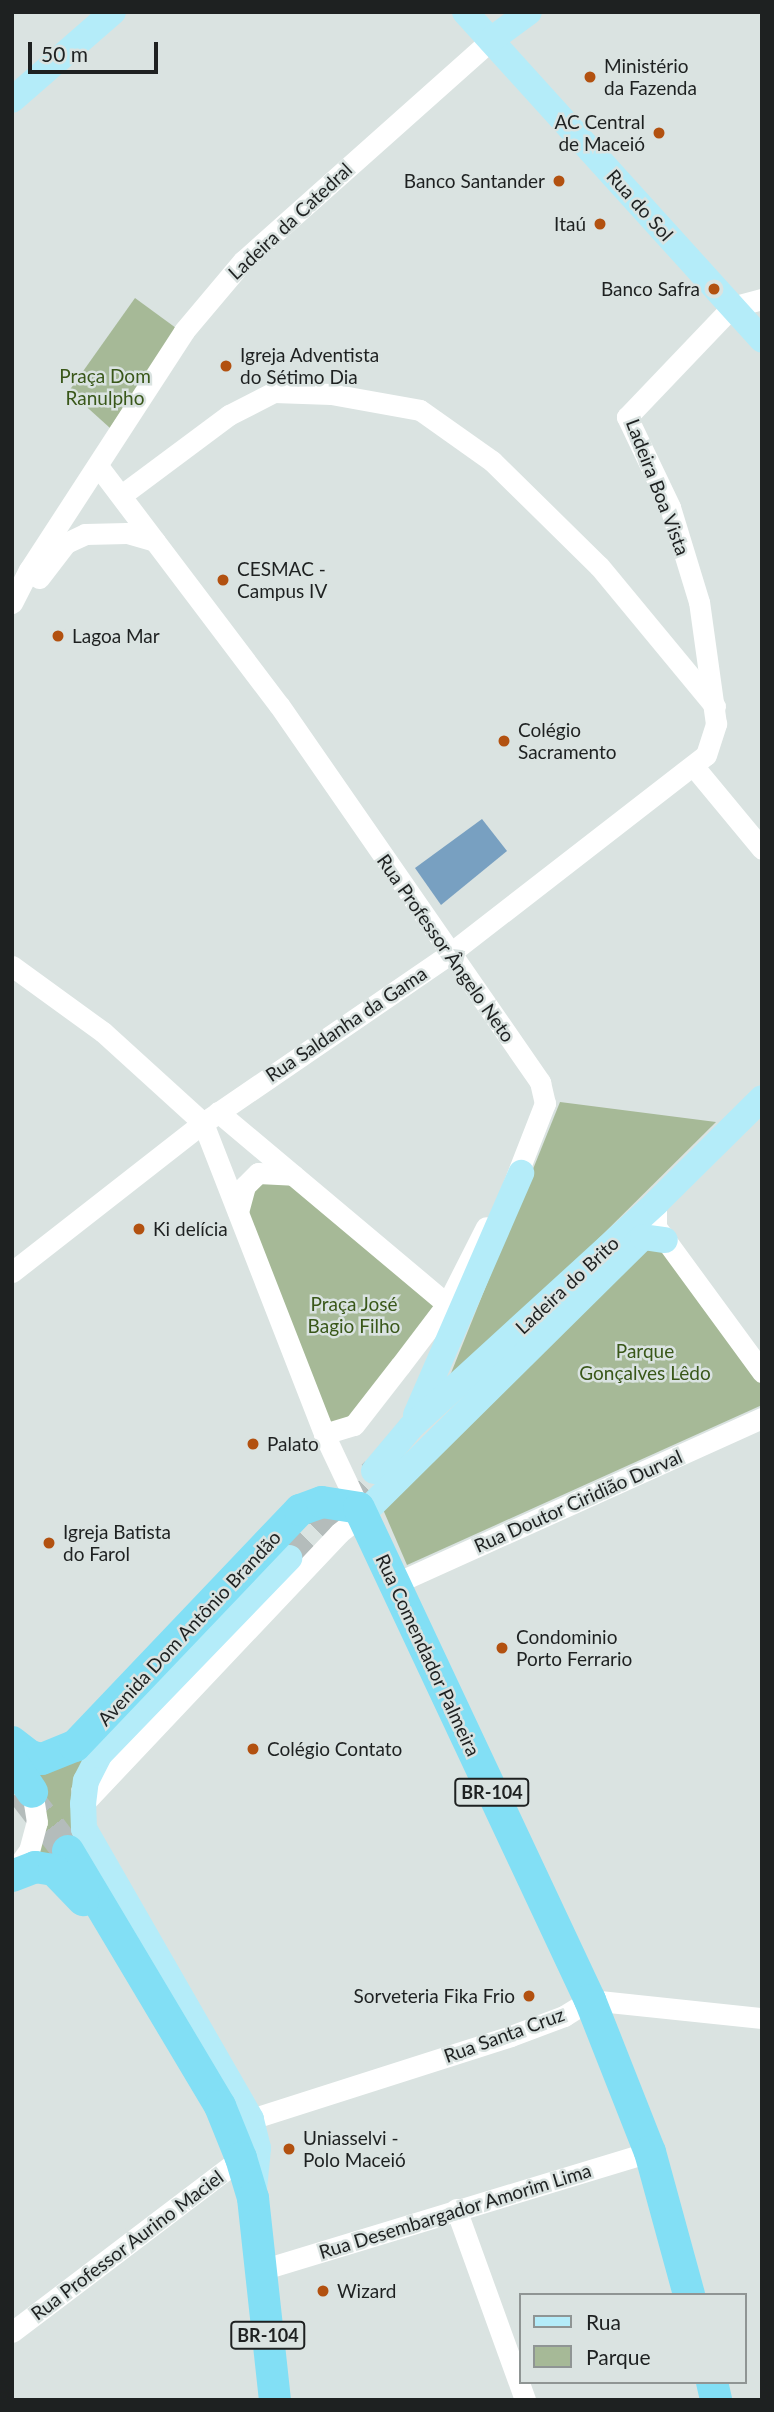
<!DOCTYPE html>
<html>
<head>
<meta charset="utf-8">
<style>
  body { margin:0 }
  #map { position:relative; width:774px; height:2412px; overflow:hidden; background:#dae3e1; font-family:Lato,sans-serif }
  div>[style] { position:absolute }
  .green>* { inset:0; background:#a6b997 }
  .water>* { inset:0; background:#78a0c1 }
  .major-tunnel>* { height:26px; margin-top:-13px; transform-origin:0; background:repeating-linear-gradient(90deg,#b4bcbb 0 26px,transparent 0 39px) }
  .highway-tunnel>* { height:32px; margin-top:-16px; transform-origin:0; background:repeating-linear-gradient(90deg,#b4bcbb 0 32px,transparent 0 48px) }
  .minor>* { height:21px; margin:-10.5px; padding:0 10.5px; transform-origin:10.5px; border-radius:10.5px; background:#fff }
  .major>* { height:26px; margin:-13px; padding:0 13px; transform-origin:13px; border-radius:13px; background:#b4ecf9 }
  .highway>* { height:32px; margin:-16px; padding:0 16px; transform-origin:16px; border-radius:16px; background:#82dff5 }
  .dots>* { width:19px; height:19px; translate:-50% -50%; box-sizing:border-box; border:4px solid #dae3e1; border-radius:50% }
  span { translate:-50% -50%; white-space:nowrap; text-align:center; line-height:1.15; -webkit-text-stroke:5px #dae3e1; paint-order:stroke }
  .shield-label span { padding:2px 5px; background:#dae3e1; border:2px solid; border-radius:5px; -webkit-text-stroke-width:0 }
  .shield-label { font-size:18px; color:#1e2121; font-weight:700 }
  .poi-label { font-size:19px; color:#1e2121 }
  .left { translate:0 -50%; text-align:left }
  .right { translate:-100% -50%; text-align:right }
  .street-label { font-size:19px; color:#1e2121 }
  .park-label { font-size:19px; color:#395719 }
  .frame { position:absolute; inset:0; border:14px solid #1e2121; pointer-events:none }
  .legend { position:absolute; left:519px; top:2293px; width:228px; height:91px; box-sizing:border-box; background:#dae3e1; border:2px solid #8f9594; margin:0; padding:9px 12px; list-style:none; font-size:21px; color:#1e2121 }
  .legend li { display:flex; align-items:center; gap:14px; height:35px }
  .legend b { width:35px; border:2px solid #8f9594 }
  .scale { position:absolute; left:28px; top:42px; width:130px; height:32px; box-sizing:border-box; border:4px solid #1e2121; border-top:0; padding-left:9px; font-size:21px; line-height:24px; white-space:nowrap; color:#1e2121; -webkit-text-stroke:5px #dae3e1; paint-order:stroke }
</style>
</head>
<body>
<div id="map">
  <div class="green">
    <i style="clip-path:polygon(135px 298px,176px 328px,110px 428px,69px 391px)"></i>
    <i style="clip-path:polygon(560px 1102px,716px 1122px,443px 1393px)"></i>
    <i style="clip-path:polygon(260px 1177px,286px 1180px,443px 1306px,350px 1427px,329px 1428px,245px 1224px,247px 1201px)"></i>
    <i style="clip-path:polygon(647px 1237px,667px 1238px,762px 1377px,762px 1405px,407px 1565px,382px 1507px)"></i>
    <i style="clip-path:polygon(88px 1751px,71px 1789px,79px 1849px,26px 1863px,42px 1821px,26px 1763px)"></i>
  </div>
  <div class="water">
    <i style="clip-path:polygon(482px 819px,507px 851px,441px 905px,415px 868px)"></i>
  </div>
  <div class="major-tunnel">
    <i style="left:289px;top:1558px;width:122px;rotate:-45.7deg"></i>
  </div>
  <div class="highway-tunnel">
    <i style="left:21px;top:1790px;width:77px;rotate:52.4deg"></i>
  </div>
  <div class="minor">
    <i style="left:98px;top:466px;width:300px;rotate:52.9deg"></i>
    <i style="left:279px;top:705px;width:459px;rotate:55.3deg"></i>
    <i style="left:540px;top:1082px;width:22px;rotate:77deg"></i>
    <i style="left:545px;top:1103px;width:88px;rotate:111.3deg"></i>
    <i style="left:123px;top:494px;width:132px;rotate:-36.7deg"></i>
    <i style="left:229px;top:415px;width:51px;rotate:-27.1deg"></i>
    <i style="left:274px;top:392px;width:57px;rotate:2deg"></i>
    <i style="left:331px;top:394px;width:90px;rotate:10.2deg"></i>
    <i style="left:420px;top:410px;width:88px;rotate:35.3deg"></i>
    <i style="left:492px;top:461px;width:150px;rotate:44.5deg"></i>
    <i style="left:599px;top:566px;width:182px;rotate:50.4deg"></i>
    <i style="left:39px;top:578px;width:44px;rotate:-52.4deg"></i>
    <i style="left:66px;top:543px;width:21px;rotate:-25deg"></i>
    <i style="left:85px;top:534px;width:42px;rotate:-1.4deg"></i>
    <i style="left:127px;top:533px;width:29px;rotate:16deg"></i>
    <i style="left:12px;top:603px;width:37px;rotate:-63deg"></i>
    <i style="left:29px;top:570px;width:285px;rotate:-57deg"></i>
    <i style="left:184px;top:331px;width:92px;rotate:-49.9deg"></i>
    <i style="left:243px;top:261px;width:332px;rotate:-41.7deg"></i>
    <i style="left:695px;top:768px;width:105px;rotate:50.4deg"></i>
    <i style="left:12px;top:966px;width:112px;rotate:36deg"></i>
    <i style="left:103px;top:1032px;width:135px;rotate:42.3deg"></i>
    <i style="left:203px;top:1123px;width:334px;rotate:68.7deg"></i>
    <i style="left:324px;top:1434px;width:82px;rotate:64.7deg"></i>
    <i style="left:218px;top:1112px;width:299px;rotate:40deg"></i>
    <i style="left:656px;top:1203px;width:24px;rotate:90deg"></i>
    <i style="left:656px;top:1227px;width:180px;rotate:53.8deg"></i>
    <i style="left:238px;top:1212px;width:27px;rotate:-75deg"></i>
    <i style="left:245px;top:1186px;width:18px;rotate:-45deg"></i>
    <i style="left:258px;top:1173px;width:35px;rotate:3deg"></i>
    <i style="left:12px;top:1272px;width:242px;rotate:-38deg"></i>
    <i style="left:203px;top:1123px;width:297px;rotate:-34.4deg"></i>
    <i style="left:448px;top:955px;width:326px;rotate:-37.8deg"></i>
    <i style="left:706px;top:755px;width:33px;rotate:-72deg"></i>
    <i style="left:716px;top:724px;width:123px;rotate:-97.9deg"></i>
    <i style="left:699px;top:602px;width:99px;rotate:-107deg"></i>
    <i style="left:670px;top:507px;width:100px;rotate:-115.5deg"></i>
    <i style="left:627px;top:417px;width:152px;rotate:-46.3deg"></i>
    <i style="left:732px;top:307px;width:31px;rotate:-15deg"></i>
    <i style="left:324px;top:1434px;width:31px;rotate:-17deg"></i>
    <i style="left:354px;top:1425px;width:75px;rotate:-52.1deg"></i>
    <i style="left:400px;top:1366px;width:78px;rotate:-52.8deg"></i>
    <i style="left:447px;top:1304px;width:86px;rotate:-63.1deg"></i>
    <i style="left:394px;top:1584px;width:404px;rotate:-24.3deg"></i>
    <i style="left:83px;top:1804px;width:373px;rotate:-46.6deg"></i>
    <i style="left:339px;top:1533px;width:29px;rotate:-38deg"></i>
    <i style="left:12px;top:1874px;width:29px;rotate:-54deg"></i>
    <i style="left:29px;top:1851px;width:30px;rotate:-75deg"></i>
    <i style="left:37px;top:1822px;width:30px;rotate:-99deg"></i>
    <i style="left:251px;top:2119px;width:273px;rotate:-17.7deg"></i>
    <i style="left:511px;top:2036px;width:57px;rotate:-20.7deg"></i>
    <i style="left:564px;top:2016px;width:31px;rotate:-32deg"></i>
    <i style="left:590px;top:2000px;width:173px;rotate:6deg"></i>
    <i style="left:456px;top:2209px;width:203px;rotate:70.1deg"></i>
    <i style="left:261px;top:2270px;width:407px;rotate:-16.9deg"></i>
    <i style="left:12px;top:2332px;width:288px;rotate:-37.2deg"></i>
  </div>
  <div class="major">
    <i style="left:465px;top:12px;width:442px;rotate:47.8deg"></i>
    <i style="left:491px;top:40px;width:47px;rotate:-36.4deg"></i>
    <i style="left:12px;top:100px;width:134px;rotate:-41.1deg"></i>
    <i style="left:416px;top:1415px;width:264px;rotate:-66.5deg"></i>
    <i style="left:374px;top:1471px;width:57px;rotate:-49.9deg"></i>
    <i style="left:411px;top:1427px;width:332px;rotate:-42.4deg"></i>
    <i style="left:656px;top:1203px;width:149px;rotate:-44.7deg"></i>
    <i style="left:362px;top:1515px;width:395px;rotate:-44.7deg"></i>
    <i style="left:643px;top:1237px;width:22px;rotate:8deg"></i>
    <i style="left:254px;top:2189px;width:41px;rotate:-84.4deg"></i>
    <i style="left:258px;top:2148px;width:30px;rotate:-104deg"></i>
    <i style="left:251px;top:2119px;width:335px;rotate:-119.9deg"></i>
    <i style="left:84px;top:1829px;width:25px;rotate:-92deg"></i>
    <i style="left:83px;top:1804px;width:23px;rotate:-83deg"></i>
    <i style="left:86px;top:1781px;width:29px;rotate:-63deg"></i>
    <i style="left:99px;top:1755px;width:274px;rotate:-46deg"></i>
  </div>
  <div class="highway">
    <i style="left:12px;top:1742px;width:23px;rotate:38deg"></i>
    <i style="left:30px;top:1756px;width:12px;rotate:14deg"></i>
    <i style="left:42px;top:1759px;width:35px;rotate:-22deg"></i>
    <i style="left:75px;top:1746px;width:326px;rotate:-46.4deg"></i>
    <i style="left:300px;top:1510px;width:23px;rotate:-20deg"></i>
    <i style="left:322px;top:1502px;width:37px;rotate:9deg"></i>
    <i style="left:359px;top:1508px;width:544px;rotate:64.85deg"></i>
    <i style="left:590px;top:2000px;width:163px;rotate:68.5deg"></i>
    <i style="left:650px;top:2152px;width:148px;rotate:74.7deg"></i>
    <i style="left:12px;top:1762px;width:36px;rotate:56deg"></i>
    <i style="left:68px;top:1851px;width:297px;rotate:59.2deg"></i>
    <i style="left:220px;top:2106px;width:56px;rotate:68deg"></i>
    <i style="left:241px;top:2158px;width:42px;rotate:73.3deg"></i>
    <i style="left:253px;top:2198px;width:203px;rotate:83.8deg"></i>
    <i style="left:12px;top:1876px;width:25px;rotate:-21deg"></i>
    <i style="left:35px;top:1867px;width:19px;rotate:9deg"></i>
    <i style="left:54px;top:1870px;width:42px;rotate:46deg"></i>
    <i style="left:712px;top:2382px;width:18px;rotate:77deg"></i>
  </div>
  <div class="dots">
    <i style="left:590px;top:77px;background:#b25110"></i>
    <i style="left:659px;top:133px;background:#b25110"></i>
    <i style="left:559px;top:181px;background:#b25110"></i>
    <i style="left:600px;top:224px;background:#b25110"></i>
    <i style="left:714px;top:289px;background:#b25110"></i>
    <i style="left:226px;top:366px;background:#b25110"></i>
    <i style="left:223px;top:580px;background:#b25110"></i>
    <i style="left:58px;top:636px;background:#b25110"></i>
    <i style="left:504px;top:741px;background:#b25110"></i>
    <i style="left:139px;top:1229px;background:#b25110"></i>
    <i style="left:253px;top:1444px;background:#b25110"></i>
    <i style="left:49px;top:1543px;background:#b25110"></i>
    <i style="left:502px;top:1648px;background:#b25110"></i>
    <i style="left:253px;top:1749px;background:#b25110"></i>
    <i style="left:529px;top:1996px;background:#b25110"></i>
    <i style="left:289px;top:2149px;background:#b25110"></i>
    <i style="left:323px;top:2291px;background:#b25110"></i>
  </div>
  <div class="shield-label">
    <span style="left:492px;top:1792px">BR-104</span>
    <span style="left:268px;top:2335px">BR-104</span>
  </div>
  <div class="poi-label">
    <span class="left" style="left:604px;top:77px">Ministério<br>da Fazenda</span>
    <span class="right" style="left:645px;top:133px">AC Central<br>de Maceió</span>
    <span class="right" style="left:545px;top:181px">Banco Santander</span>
    <span class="right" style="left:586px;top:224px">Itaú</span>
    <span class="right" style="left:700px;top:289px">Banco Safra</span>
    <span class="left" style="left:240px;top:366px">Igreja Adventista<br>do Sétimo Dia</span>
    <span class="left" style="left:237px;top:580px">CESMAC -<br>Campus IV</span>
    <span class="left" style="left:72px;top:636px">Lagoa Mar</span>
    <span class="left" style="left:518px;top:741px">Colégio<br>Sacramento</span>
    <span class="left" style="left:153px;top:1229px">Ki delícia</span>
    <span class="left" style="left:267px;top:1444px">Palato</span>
    <span class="left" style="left:63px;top:1543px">Igreja Batista<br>do Farol</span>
    <span class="left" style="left:516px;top:1648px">Condominio<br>Porto Ferrario</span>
    <span class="left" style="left:267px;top:1749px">Colégio Contato</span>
    <span class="right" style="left:515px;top:1996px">Sorveteria Fika Frio</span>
    <span class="left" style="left:303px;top:2149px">Uniasselvi -<br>Polo Maceió</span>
    <span class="left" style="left:337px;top:2291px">Wizard</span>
  </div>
  <div class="street-label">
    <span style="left:640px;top:205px;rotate:48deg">Rua do Sol</span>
    <span style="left:290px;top:221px;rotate:-43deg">Ladeira da Catedral</span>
    <span style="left:658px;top:487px;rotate:69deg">Ladeira Boa Vista</span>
    <span style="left:446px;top:948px;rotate:55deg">Rua Professor Ângelo Neto</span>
    <span style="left:346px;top:1024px;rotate:-34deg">Rua Saldanha da Gama</span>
    <span style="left:567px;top:1285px;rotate:-43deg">Ladeira do Brito</span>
    <span style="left:578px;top:1501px;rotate:-24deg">Rua Doutor Ciridião Durval</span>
    <span style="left:189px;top:1628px;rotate:-47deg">Avenida Dom Antônio Brandão</span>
    <span style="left:428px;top:1655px;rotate:65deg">Rua Comendador Palmeira</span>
    <span style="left:504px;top:2035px;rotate:-20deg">Rua Santa Cruz</span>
    <span style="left:455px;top:2211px;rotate:-17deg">Rua Desembargador Amorim Lima</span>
    <span style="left:127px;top:2245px;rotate:-37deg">Rua Professor Aurino Maciel</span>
  </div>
  <div class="park-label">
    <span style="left:105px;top:387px">Praça Dom<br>Ranulpho</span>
    <span style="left:354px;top:1315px">Praça José<br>Bagio Filho</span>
    <span style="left:645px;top:1362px">Parque<br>Gonçalves Lêdo</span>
  </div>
  <div class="frame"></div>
  <ul class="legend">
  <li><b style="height:9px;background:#b4ecf9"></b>Rua</li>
  <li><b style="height:19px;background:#a6b997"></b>Parque</li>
  </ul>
  <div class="scale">50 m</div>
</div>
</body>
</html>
